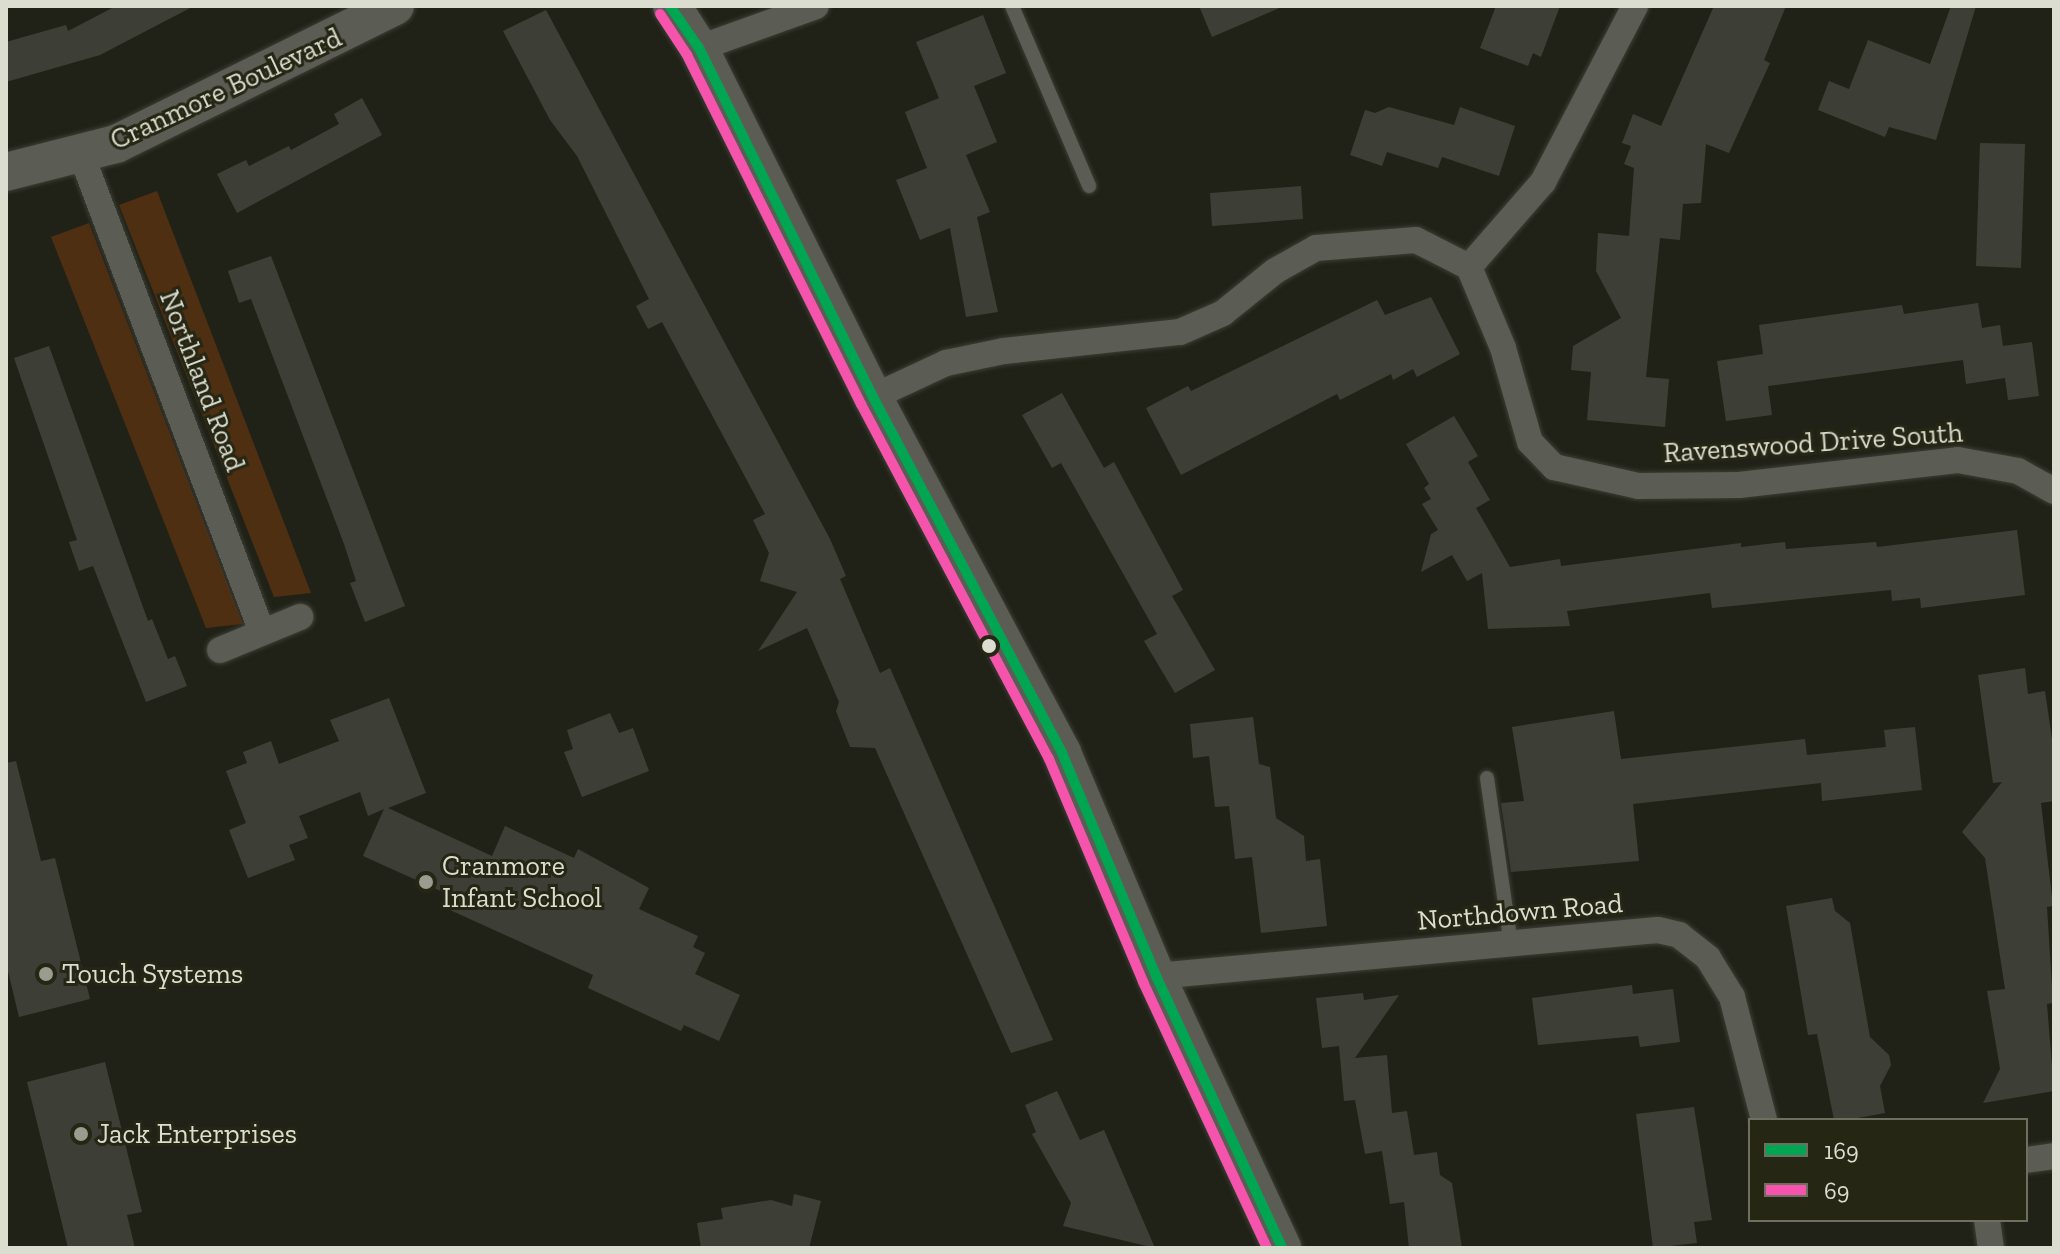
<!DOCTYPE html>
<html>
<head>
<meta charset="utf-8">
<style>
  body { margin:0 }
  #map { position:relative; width:2060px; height:1254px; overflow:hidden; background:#212217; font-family:"Zilla Slab",serif }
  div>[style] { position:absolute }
  .green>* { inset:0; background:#4f2f12 }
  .building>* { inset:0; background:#3d3f37 }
  .roads { filter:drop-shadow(0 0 2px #3c3d35) drop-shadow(0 0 2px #3c3d35) }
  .lane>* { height:14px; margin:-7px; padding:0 7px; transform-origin:7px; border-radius:7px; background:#5b5c53 }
  .street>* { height:26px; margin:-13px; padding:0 13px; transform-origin:13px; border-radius:13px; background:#5b5c53 }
  .secondary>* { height:38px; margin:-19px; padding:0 19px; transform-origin:19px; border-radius:19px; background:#5b5c53 }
  .bus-1>* { height:10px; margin:-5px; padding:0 5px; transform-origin:5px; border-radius:5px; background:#00a651 }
  .bus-2>* { height:10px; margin:-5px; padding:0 5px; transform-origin:5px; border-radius:5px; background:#f653ac }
  .dots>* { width:22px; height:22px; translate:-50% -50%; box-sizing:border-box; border:4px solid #252613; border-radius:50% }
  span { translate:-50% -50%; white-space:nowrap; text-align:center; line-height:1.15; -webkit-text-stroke:6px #252613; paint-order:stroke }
  .street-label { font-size:28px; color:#dbddd0 }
  .poi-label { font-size:28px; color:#dbddd0 }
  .left { translate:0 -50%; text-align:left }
  .frame { position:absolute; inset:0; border:8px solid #dbddd0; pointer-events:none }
  .legend { position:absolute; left:1748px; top:1118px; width:280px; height:104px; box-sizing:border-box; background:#252613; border:2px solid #6e6f5f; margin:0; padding:10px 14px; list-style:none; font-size:24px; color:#dbddd0 }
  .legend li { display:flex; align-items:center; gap:16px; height:40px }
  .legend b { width:40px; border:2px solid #6e6f5f }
</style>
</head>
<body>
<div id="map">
  <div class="green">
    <i style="clip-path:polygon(157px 191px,311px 593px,274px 597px,119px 205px)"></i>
    <i style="clip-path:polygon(89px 223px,243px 624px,206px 628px,51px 237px)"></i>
  </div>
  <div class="building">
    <i style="clip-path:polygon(116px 6px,194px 6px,100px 55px,6px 82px,6px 42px,66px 25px,68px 31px)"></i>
    <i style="clip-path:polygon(1199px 6px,1284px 6px,1212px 37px)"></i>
    <i style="clip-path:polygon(1496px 6px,1560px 6px,1541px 57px,1533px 53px,1528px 66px,1480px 48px)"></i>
    <i style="clip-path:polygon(1714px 6px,1786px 6px,1764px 60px,1770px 63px,1729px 153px,1706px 144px,1701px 203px,1683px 204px,1680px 240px,1660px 238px,1646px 377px,1669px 379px,1665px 427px,1587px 420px,1591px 372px,1571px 370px,1573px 346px,1621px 318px,1596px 271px,1598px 233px,1629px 236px,1634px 168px,1624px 164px,1631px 146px,1622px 143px,1633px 114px,1661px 126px)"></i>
    <i style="clip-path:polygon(1951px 6px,1976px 6px,1936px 140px,1889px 127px,1885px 137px,1818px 110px,1829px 81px,1849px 89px,1868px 40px,1930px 64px)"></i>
    <i style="clip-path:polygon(546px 10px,830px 539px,846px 576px,840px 579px,880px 673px,890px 668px,1053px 1040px,1011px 1053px,875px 748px,850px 747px,836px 711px,839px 702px,807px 628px,758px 651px,797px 592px,760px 581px,769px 553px,753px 520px,765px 514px,662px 322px,648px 329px,636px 306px,649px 299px,577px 156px,550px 120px,503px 31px)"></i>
    <i style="clip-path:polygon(983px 15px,1006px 73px,974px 86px,997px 142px,966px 155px,990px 212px,977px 217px,998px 312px,966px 317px,950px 228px,920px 240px,896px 180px,927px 168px,905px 112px,939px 98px,916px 42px)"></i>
    <i style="clip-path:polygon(362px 98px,382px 135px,237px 213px,217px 174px,246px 160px,249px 166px,289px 146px,291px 150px,339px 124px,334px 114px)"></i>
    <i style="clip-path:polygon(1389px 107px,1454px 125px,1460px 107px,1515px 126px,1499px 176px,1442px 157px,1438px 168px,1387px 152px,1382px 166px,1350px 155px,1365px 110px,1375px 113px)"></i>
    <i style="clip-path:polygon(1980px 143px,2025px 144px,2021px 268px,1976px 266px)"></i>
    <i style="clip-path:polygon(1301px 186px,1303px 219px,1212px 226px,1210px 193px)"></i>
    <i style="clip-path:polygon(271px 256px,405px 606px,365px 622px,350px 583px,356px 581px,344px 544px,251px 299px,239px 303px,228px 271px)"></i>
    <i style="clip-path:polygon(1431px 297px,1460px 354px,1417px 377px,1413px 369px,1393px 380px,1391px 374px,1340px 400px,1337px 394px,1181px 475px,1146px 408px,1188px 386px,1191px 391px,1377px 300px,1385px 315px)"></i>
    <i style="clip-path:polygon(1978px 303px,1982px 328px,2000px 325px,2003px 346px,2032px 342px,2039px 396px,2008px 400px,2005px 378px,1966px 384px,1963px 360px,1768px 386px,1772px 415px,1726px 421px,1717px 361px,1763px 354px,1759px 325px,1902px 305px,1904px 314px)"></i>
    <i style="clip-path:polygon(49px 346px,148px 621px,152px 619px,168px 659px,175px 656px,187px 686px,146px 702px,93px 566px,79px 571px,69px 542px,77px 540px,14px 358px)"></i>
    <i style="clip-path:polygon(1062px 393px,1104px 468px,1114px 462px,1183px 590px,1172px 596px,1215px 670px,1175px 693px,1144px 641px,1157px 634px,1061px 463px,1052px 468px,1022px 415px)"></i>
    <i style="clip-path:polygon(1454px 416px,1478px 456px,1468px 462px,1490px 500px,1476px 508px,1510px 567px,1560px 559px,1561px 566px,1741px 543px,1741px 547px,1785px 542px,1786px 549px,1876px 542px,1877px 547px,2017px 530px,2025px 595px,1921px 608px,1920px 598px,1892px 601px,1891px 590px,1712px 608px,1710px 593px,1567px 611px,1570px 626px,1488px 629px,1482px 573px,1467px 581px,1452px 555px,1421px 572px,1431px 534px,1438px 530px,1422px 504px,1431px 499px,1424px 488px,1429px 484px,1406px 444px)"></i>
    <i style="clip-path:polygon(2025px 668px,2028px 694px,2045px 691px,2054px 753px,2054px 801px,2041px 803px,2053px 906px,2047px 907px,2053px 1003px,2047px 1004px,2054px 1091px,1983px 1103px,2000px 1069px,1987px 991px,2005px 989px,1985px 858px,1962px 832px,2002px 782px,1993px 783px,1978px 675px)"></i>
    <i style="clip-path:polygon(389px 698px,426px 793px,388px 808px,492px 856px,505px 826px,574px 858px,578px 849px,649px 888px,639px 909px,698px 936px,693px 947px,705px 953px,695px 974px,740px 995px,719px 1041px,684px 1025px,681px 1031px,588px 988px,593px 975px,450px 910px,456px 898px,363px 856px,384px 809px,368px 816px,360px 792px,299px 816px,308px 838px,289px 845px,295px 860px,248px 878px,229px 830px,246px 823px,226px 771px,247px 763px,243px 752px,271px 741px,279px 764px,339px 741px,330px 720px)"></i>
    <i style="clip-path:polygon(1614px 711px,1621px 759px,1805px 739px,1807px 755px,1886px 747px,1884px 730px,1915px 727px,1922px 790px,1822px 801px,1821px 783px,1633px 804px,1639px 861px,1511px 872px,1501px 803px,1524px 801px,1512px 727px)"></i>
    <i style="clip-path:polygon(610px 713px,619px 733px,633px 728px,649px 771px,582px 797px,564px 752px,573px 749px,567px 730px)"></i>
    <i style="clip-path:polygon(1253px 717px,1259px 764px,1270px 767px,1276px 818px,1304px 836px,1306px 861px,1320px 859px,1327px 926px,1261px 933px,1252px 857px,1235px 859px,1229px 806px,1215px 807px,1209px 756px,1193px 758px,1190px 724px)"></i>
    <i style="clip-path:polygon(16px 761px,41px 861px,55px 858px,90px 999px,19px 1017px,6px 963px,6px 763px)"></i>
    <i style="clip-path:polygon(1832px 898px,1835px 911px,1850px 923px,1870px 1037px,1889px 1055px,1891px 1065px,1880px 1086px,1885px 1113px,1847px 1120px,1834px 1120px,1817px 1034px,1808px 1035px,1786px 906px)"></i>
    <i style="clip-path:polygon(1632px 985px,1633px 994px,1673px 989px,1680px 1042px,1640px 1047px,1638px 1036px,1538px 1045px,1532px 998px)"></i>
    <i style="clip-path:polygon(1363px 993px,1364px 1000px,1399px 995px,1355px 1058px,1387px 1055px,1392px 1113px,1407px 1111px,1414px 1155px,1437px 1152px,1440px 1175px,1452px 1183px,1462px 1248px,1409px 1248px,1404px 1202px,1390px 1204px,1382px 1151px,1365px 1154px,1355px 1100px,1344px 1101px,1339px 1046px,1322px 1048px,1316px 998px)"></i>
    <i style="clip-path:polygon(105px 1062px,142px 1212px,127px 1215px,135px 1248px,68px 1248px,27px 1082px)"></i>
    <i style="clip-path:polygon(1057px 1091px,1080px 1140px,1104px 1130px,1155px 1248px,1063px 1226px,1071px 1203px,1032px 1134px,1036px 1132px,1025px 1105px)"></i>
    <i style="clip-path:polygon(1694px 1107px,1712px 1220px,1694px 1222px,1697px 1243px,1653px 1248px,1636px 1114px)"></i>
    <i style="clip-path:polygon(794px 1194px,821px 1201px,809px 1248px,701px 1248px,697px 1223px,723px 1219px,721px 1208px,771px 1200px,792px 1206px)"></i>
  </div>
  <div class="roads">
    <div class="lane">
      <i style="left:1012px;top:6px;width:196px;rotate:66.8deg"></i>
      <i style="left:1487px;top:778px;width:169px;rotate:81.8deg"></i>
    </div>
    <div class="street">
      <i style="left:699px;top:48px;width:124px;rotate:-19.7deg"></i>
      <i style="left:81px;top:154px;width:511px;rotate:69.26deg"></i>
      <i style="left:1469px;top:267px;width:113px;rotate:-49deg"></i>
      <i style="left:1543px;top:182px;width:199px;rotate:-62.4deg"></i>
      <i style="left:873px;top:397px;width:81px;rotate:-25deg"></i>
      <i style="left:946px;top:363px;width:59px;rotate:-11.7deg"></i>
      <i style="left:1004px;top:351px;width:177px;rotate:-6.2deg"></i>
      <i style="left:1180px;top:332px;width:47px;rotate:-23.8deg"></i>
      <i style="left:1223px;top:313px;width:67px;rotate:-38.9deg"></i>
      <i style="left:1275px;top:271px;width:47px;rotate:-29.3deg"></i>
      <i style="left:1316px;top:248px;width:100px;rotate:-4.6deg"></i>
      <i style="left:1416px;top:240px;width:59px;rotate:27deg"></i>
      <i style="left:1469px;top:267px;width:88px;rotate:67.2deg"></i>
      <i style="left:1503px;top:348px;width:98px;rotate:74deg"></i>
      <i style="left:1530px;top:442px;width:35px;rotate:46deg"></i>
      <i style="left:1554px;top:467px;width:86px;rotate:12.7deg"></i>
      <i style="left:1638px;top:486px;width:101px;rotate:-0.6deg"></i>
      <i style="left:1739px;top:485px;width:220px;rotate:-6.5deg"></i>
      <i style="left:1958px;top:460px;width:61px;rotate:10.4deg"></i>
      <i style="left:2018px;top:471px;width:41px;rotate:29.1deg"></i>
      <i style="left:220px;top:650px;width:87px;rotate:-22.4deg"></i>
      <i style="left:1156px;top:976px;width:504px;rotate:-5.24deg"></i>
      <i style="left:1658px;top:930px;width:22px;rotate:13deg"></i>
      <i style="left:1679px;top:935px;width:37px;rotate:38deg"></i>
      <i style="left:1708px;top:958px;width:46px;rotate:58.4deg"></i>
      <i style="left:1732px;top:997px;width:127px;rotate:75.4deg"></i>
      <i style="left:2026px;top:1160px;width:28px;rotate:-8deg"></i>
      <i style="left:1987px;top:1220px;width:28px;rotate:82deg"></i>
    </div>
    <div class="secondary">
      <i style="left:672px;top:6px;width:50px;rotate:57.3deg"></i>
      <i style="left:699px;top:48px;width:390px;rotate:63.5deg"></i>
      <i style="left:873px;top:397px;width:403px;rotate:62deg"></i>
      <i style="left:1062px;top:753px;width:242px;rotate:67.1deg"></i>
      <i style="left:1156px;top:976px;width:300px;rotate:65.1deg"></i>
      <i style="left:6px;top:172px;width:114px;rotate:-14.3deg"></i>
      <i style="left:116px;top:144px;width:311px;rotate:-26.3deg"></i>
    </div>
  </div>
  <div class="bus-1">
    <i style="left:670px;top:6px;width:51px;rotate:55.4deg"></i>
    <i style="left:699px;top:48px;width:390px;rotate:63.5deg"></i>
    <i style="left:873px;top:397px;width:403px;rotate:62deg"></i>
    <i style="left:1062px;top:753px;width:242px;rotate:67.1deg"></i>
    <i style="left:1156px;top:976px;width:300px;rotate:65.1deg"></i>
  </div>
  <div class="bus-2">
    <i style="left:660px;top:14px;width:49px;rotate:56.6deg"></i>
    <i style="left:687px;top:55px;width:390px;rotate:63.5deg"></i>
    <i style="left:861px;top:404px;width:402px;rotate:62.1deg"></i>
    <i style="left:1049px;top:759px;width:242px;rotate:67.1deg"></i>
    <i style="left:1143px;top:982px;width:293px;rotate:65deg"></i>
  </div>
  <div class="dots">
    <i style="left:989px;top:646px;background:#dbddd0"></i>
    <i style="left:426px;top:882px;background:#9a9c8f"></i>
    <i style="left:46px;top:974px;background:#9a9c8f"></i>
    <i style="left:81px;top:1134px;background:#9a9c8f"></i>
  </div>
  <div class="street-label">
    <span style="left:226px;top:89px;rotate:-25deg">Cranmore Boulevard</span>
    <span style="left:202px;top:381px;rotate:69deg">Northland Road</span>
    <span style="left:1813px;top:443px;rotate:-4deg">Ravenswood Drive South</span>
    <span style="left:1520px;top:912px;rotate:-5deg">Northdown Road</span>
  </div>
  <div class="poi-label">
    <span class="left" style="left:442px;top:882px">Cranmore<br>Infant School</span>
    <span class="left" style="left:62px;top:974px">Touch Systems</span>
    <span class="left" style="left:97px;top:1134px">Jack Enterprises</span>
  </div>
  <div class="frame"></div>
  <ul class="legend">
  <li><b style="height:10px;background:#00a651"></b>169</li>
  <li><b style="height:10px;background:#f653ac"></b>69</li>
  </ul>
</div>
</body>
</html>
